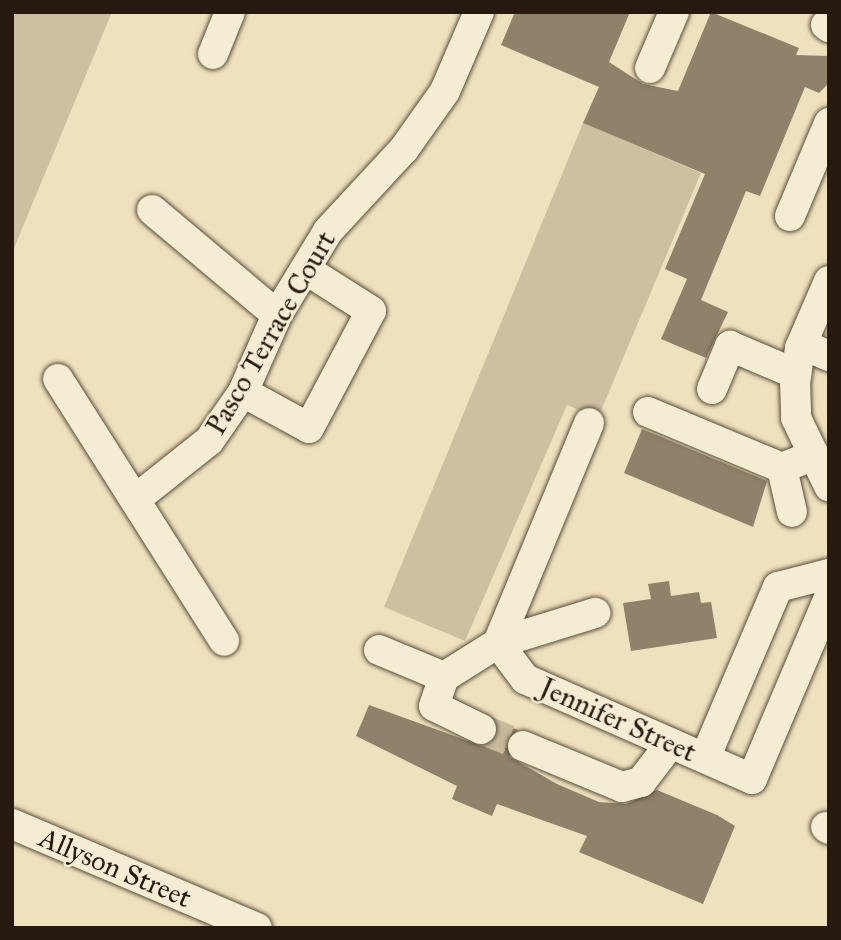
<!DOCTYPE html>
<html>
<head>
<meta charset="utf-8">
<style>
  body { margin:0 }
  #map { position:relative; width:841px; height:940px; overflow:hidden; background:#efe1bd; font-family:"IM FELL Great Primer",serif }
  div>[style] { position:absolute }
  .green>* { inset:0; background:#cdbfa0 }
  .building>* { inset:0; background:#8f816a }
  .minor-tunnel>* { height:30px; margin-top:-15px; transform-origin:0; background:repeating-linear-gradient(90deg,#c7b99a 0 30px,transparent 0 45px) }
  .roads { filter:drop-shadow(0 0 2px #584c3b) drop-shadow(0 0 2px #584c3b) }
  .minor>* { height:30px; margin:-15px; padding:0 15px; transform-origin:15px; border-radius:15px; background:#f5ecd4 }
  span { translate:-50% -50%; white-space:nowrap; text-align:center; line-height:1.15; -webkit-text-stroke:5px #f5ecd4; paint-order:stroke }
  .street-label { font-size:28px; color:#261a10 }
  .frame { position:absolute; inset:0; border:14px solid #261a10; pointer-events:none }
</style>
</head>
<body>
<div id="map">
  <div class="green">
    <i style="clip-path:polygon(12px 12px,112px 12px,12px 253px)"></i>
    <i style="clip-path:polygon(583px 123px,701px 173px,598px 418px,567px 405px,465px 641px,384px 607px)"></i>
  </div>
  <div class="building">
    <i style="clip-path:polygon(515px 12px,630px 12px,609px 62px,643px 84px,678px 91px,711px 12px,799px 48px,796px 55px,829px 56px,829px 83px,819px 93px,805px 87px,760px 196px,746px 191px,701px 300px,728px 312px,706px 358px,661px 339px,687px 279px,665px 269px,705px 174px,583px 123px,599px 87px,501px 45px)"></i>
    <i style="clip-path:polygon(642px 429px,767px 481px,753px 527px,624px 473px)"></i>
    <i style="clip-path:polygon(669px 581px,671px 596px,699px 592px,701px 603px,711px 602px,717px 638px,631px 651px,623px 603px,651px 599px,648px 584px)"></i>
    <i style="clip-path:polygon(369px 705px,482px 746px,496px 737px,496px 720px,518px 730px,507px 740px,510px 757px,557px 784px,599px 802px,626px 804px,657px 790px,717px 815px,735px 826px,703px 904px,579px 852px,587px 836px,497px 804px,492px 816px,452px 799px,457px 786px,356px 736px)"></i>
  </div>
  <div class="minor-tunnel">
    <i style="left:481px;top:729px;width:45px;rotate:22deg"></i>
  </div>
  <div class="roads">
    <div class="minor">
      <i style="left:826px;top:25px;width:4px;rotate:34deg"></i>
      <i style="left:213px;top:54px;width:45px;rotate:-68deg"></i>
      <i style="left:650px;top:68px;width:61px;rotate:-66.8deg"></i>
      <i style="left:152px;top:210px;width:163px;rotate:40deg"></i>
      <i style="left:790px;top:216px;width:101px;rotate:-67.2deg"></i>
      <i style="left:829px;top:281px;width:73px;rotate:113.4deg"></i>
      <i style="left:800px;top:348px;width:34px;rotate:98deg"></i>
      <i style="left:795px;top:382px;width:36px;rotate:88deg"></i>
      <i style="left:796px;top:418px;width:76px;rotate:64.1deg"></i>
      <i style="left:802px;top:344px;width:30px;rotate:24deg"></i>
      <i style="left:58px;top:379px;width:310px;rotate:57.6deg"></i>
      <i style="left:712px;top:389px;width:47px;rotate:-67.3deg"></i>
      <i style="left:730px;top:346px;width:72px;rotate:23deg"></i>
      <i style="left:243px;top:392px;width:75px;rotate:28.6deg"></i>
      <i style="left:309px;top:428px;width:132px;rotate:-62.1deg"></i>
      <i style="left:371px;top:311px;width:78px;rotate:-147.5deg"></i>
      <i style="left:648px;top:412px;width:145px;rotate:22.7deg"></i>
      <i style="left:782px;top:468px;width:35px;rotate:-22deg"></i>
      <i style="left:782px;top:468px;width:45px;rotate:77.2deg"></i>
      <i style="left:137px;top:498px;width:92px;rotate:-38.4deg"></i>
      <i style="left:209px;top:441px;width:60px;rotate:-55.2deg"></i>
      <i style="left:243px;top:392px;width:84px;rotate:-66.2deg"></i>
      <i style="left:277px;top:315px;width:98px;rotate:-58.7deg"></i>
      <i style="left:328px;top:231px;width:112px;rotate:-47.2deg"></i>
      <i style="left:404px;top:149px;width:71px;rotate:-54.7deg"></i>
      <i style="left:445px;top:91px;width:86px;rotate:-66.7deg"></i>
      <i style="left:498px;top:643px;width:45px;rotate:53.1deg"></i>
      <i style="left:525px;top:679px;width:248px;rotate:23.8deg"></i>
      <i style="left:752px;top:779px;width:197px;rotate:-67deg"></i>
      <i style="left:498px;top:643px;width:238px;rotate:-67.5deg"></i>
      <i style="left:379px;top:650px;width:70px;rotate:22.6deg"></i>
      <i style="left:481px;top:729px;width:52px;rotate:-153.9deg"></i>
      <i style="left:434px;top:706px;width:31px;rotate:-71deg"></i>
      <i style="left:444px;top:677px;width:64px;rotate:-32.2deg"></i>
      <i style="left:498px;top:643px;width:102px;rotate:-17.2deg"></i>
      <i style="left:523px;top:746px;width:107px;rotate:22.5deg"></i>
      <i style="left:622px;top:787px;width:20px;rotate:-15deg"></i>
      <i style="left:641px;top:782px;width:49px;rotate:-52.4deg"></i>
      <i style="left:705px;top:758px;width:186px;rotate:-66.9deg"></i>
      <i style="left:778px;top:587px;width:53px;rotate:-14.3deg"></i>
      <i style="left:12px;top:824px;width:266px;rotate:23deg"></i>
      <i style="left:826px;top:827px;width:4px;rotate:34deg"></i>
    </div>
  </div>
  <div class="street-label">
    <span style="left:271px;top:333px;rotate:-60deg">Pasco Terrace Court</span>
    <span style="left:618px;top:720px;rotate:24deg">Jennifer Street</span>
    <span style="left:115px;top:868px;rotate:23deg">Allyson Street</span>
  </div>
  <div class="frame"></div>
</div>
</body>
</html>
